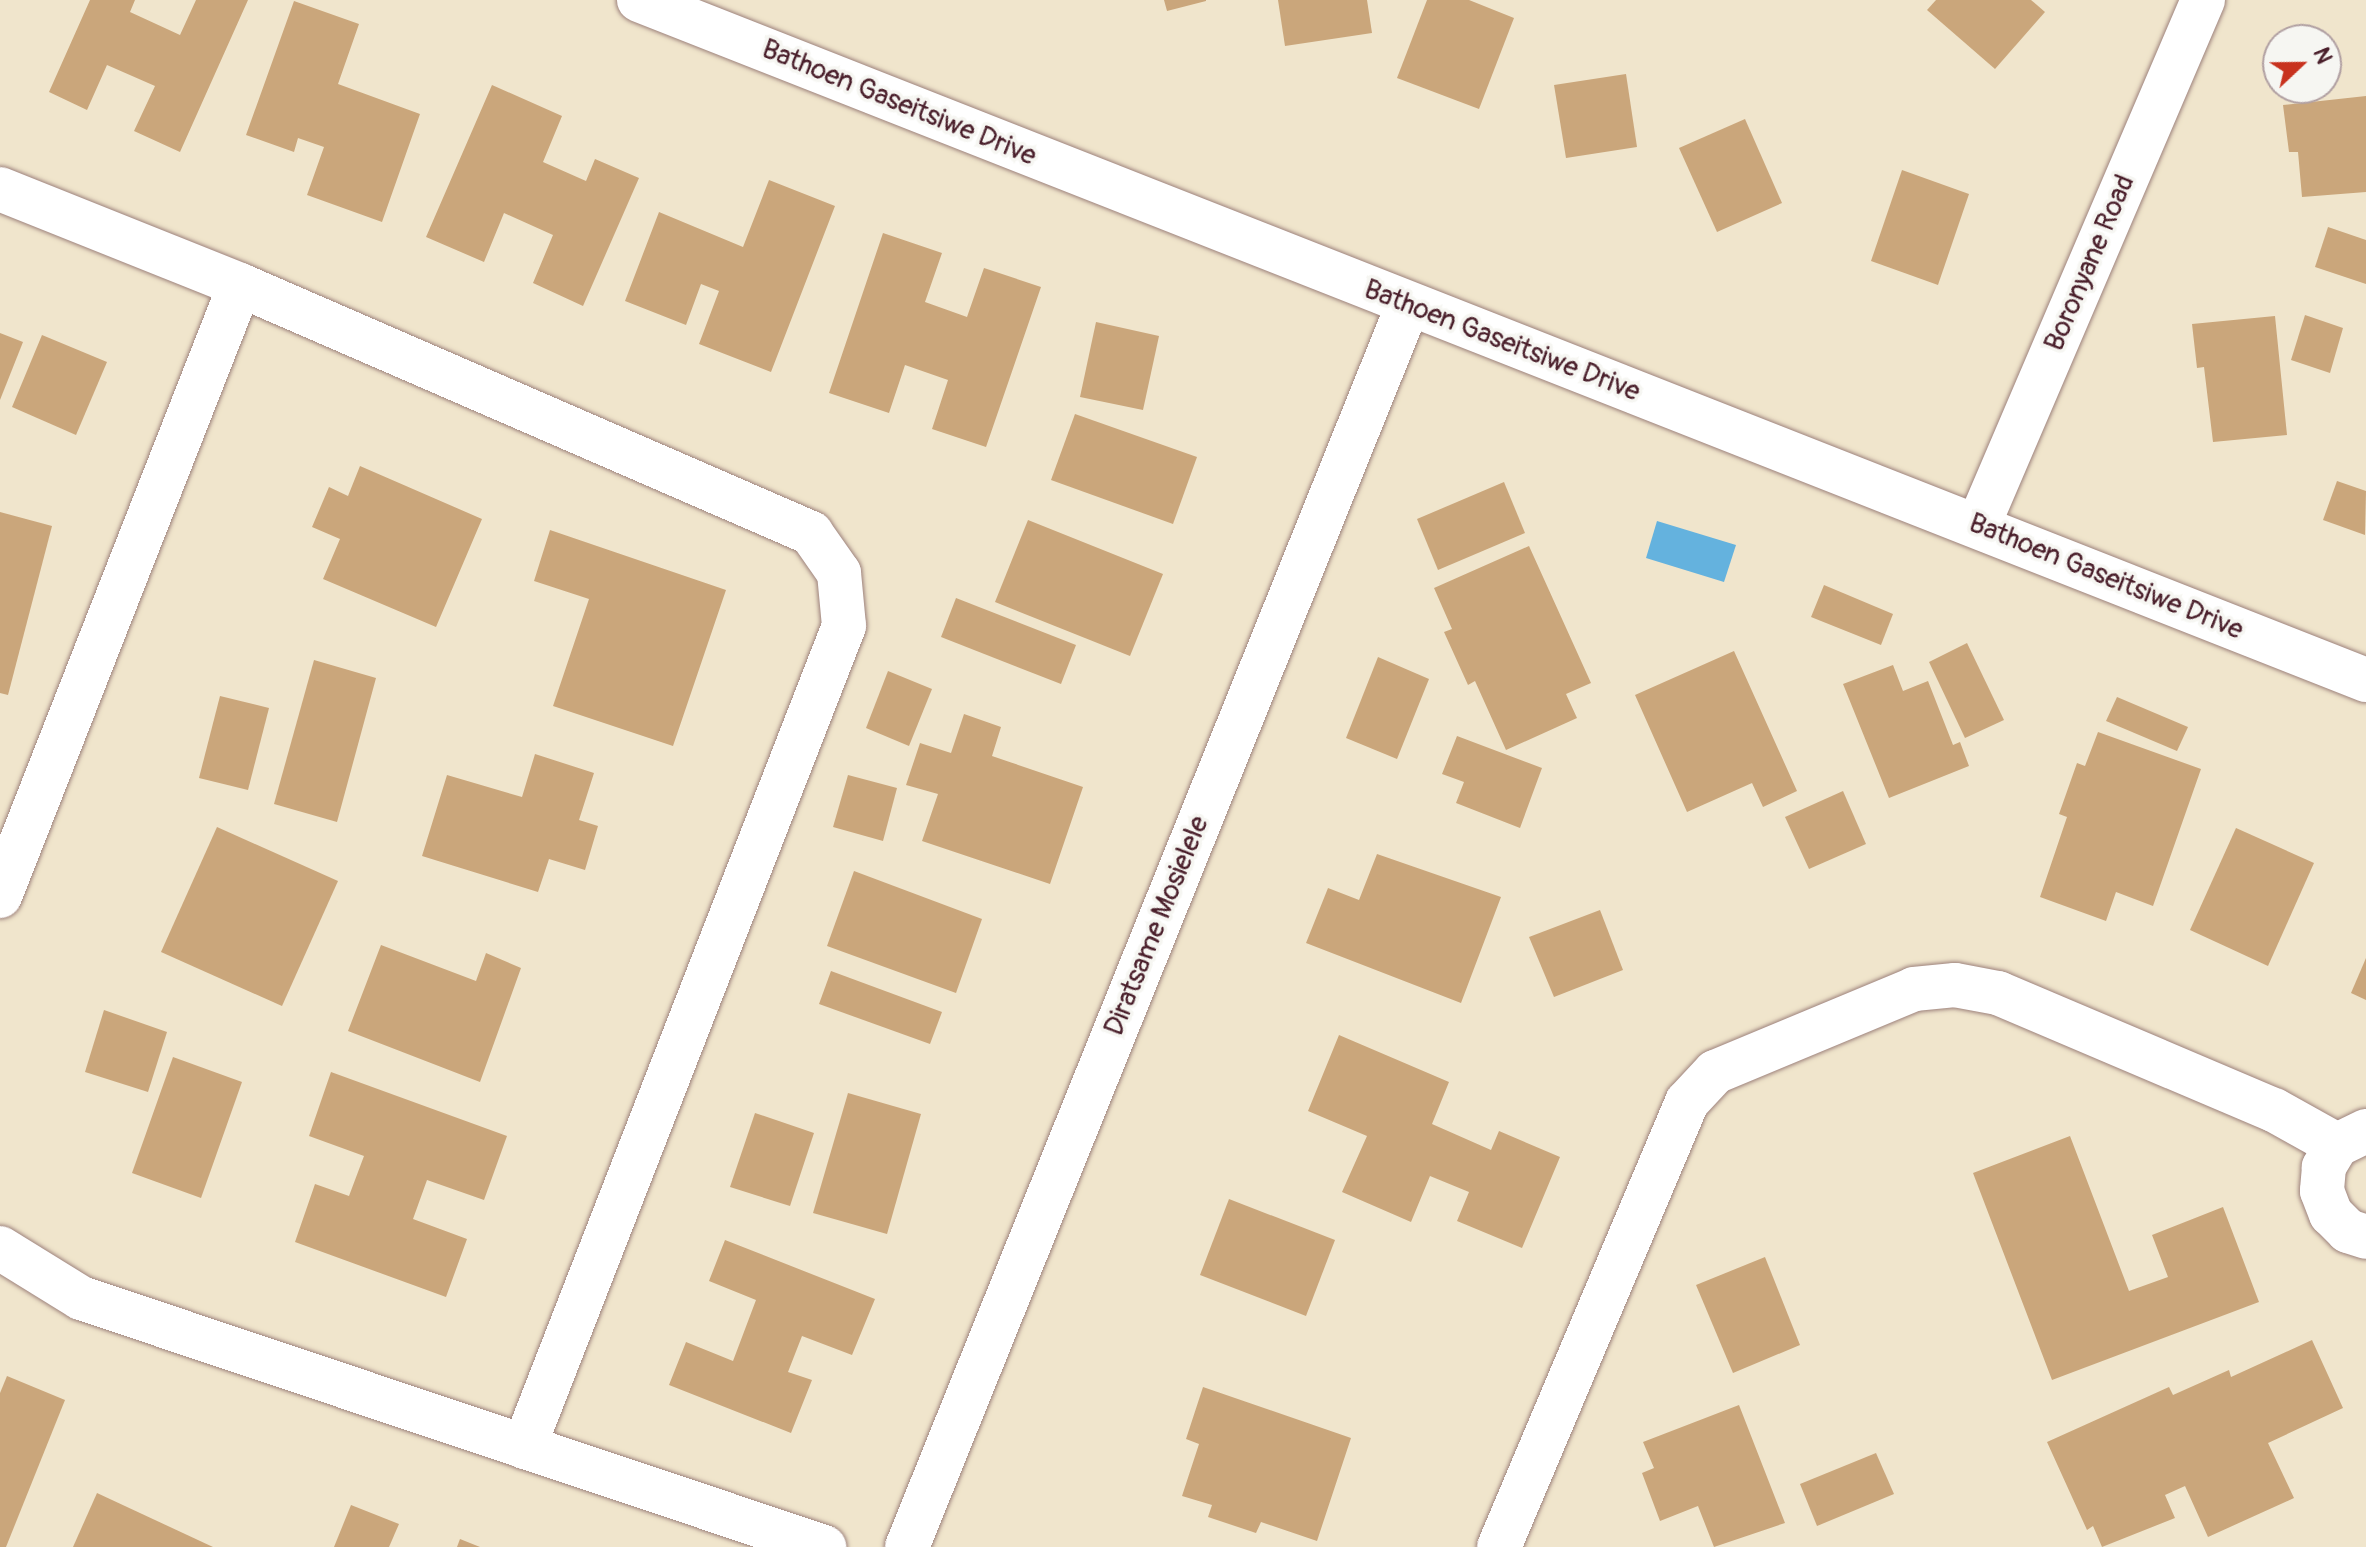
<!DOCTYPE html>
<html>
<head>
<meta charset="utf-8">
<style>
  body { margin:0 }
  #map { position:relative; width:2366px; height:1547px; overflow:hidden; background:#f0e5cc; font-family:Pangolin,sans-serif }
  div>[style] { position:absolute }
  .water>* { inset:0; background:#64b2de }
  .building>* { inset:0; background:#caa67b }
  .roads { filter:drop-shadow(0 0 2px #9d827c) drop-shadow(0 0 2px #9d827c) }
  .minor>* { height:44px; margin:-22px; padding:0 22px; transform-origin:22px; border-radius:22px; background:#fff }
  span { translate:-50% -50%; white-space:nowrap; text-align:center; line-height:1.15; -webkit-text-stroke:7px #f6f6f2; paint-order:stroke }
  .street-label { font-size:28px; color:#4a1f2b }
  .north { position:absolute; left:2262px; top:24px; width:80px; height:80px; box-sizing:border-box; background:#f6f6f2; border:2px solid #b1a0a2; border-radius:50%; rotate:68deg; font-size:22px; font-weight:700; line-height:32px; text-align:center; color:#4a1f2b }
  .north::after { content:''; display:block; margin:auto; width:28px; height:36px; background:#c8321e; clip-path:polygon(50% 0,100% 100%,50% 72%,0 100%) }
</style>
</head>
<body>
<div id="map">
  <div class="water">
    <i style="clip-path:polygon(1657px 521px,1736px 545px,1724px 582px,1646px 558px)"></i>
  </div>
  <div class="building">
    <i style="clip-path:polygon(90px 0,135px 0,130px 12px,180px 35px,196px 0,248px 0,180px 152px,134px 131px,155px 86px,107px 65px,87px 110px,49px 92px)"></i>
    <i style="clip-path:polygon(1164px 0,1206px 0,1206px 1px,1167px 11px)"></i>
    <i style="clip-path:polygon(1278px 0,1367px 0,1372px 33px,1285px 46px)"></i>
    <i style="clip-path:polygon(1427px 0,1469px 0,1514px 18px,1479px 109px,1397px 78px)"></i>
    <i style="clip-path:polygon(1936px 0,2031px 0,2045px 12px,1995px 69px,1927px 10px)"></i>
    <i style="clip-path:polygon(294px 1px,359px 24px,338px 84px,420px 114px,382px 222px,307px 195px,324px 147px,298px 138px,294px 152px,246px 135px)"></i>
    <i style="clip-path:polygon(1626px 74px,1637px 147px,1566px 158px,1554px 85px)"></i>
    <i style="clip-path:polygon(492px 85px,562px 116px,543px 162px,586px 181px,595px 159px,639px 178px,583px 306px,533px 283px,553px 235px,504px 213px,484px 262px,426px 237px)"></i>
    <i style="clip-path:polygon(2366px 96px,2366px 192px,2302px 197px,2298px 152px,2289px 152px,2283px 105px)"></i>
    <i style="clip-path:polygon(1745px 119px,1782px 203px,1717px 232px,1679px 148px)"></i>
    <i style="clip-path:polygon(1902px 170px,1969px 194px,1938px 285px,1871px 261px)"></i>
    <i style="clip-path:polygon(769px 180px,835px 206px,771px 372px,699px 344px,719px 291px,701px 284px,686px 325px,625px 301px,659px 212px,743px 247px)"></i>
    <i style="clip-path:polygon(2328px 227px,2366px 240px,2366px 284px,2315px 267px)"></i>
    <i style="clip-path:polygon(883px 233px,942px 253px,925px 302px,967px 317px,984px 268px,1041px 287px,986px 447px,932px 429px,948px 380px,905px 365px,889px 413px,829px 393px)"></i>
    <i style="clip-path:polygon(2305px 315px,2343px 328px,2330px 373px,2291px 360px)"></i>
    <i style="clip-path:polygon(2275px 316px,2287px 435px,2213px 442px,2204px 367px,2197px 368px,2192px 324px)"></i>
    <i style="clip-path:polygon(1096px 322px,1159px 336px,1143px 410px,1080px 397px)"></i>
    <i style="clip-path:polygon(0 333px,23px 342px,0 400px)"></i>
    <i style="clip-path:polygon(42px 335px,107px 362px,76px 435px,12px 407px)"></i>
    <i style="clip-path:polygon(1075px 414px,1197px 457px,1173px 524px,1051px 480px)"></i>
    <i style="clip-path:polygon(360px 466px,482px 519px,436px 627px,323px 579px,340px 539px,312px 527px,329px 487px,348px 496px)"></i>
    <i style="clip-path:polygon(2337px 481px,2366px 491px,2365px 535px,2323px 520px)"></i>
    <i style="clip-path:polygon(1504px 482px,1525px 533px,1438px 570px,1417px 519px)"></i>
    <i style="clip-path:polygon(0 512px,52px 526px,8px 695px,0 693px)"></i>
    <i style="clip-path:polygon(1028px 520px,1163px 574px,1130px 656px,995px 602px)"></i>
    <i style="clip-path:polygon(550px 530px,726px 590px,673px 746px,553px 706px,589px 599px,534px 581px)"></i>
    <i style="clip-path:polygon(1529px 546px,1591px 683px,1566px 694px,1577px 718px,1506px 750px,1475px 681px,1468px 685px,1444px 632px,1452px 629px,1434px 588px)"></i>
    <i style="clip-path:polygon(1824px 585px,1893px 614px,1881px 645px,1811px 617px)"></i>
    <i style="clip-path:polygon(956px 598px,1076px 645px,1061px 684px,941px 637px)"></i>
    <i style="clip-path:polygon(1967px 643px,2004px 720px,1965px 738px,1929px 662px)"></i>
    <i style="clip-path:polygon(1734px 651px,1797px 791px,1763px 807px,1752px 783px,1687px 812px,1635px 695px)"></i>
    <i style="clip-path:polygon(1378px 657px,1429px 679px,1397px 759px,1346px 738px)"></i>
    <i style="clip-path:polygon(314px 660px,376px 678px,337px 822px,274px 804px)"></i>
    <i style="clip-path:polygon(1893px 665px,1903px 691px,1928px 681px,1953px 745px,1960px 742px,1969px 766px,1889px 798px,1843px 684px)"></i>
    <i style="clip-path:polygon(888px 671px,932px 689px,909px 746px,866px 728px)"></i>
    <i style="clip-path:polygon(220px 696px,269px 708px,248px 790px,199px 778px)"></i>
    <i style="clip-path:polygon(2117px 697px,2188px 727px,2177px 751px,2106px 721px)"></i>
    <i style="clip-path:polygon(964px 714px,1001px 727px,992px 756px,1083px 787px,1050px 884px,922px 841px,938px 794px,906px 785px,920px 743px,951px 753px)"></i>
    <i style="clip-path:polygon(2098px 732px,2201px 769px,2153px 906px,2116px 892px,2106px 921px,2040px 897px,2067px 817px,2059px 814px,2077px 763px,2085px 766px)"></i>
    <i style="clip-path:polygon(1457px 736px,1542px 768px,1520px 828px,1456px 803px,1464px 782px,1442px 774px)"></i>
    <i style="clip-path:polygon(535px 754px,594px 773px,579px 820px,598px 826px,585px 870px,549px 859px,538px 892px,422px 856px,447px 775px,522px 797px)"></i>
    <i style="clip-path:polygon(848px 775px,897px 788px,883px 841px,833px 827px)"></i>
    <i style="clip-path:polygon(1843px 791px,1866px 844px,1809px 869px,1785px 817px)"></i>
    <i style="clip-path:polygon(217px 827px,338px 881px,282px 1006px,161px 952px)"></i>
    <i style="clip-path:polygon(2236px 828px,2314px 863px,2268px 966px,2190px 930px)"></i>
    <i style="clip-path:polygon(1377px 854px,1501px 897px,1461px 1003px,1306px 943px,1328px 888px,1359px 900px)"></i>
    <i style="clip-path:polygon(854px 871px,982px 919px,956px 993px,827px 946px)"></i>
    <i style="clip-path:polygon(1600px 910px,1623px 970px,1554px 997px,1529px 937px)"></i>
    <i style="clip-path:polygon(381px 945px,476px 981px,486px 953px,521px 968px,480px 1082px,348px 1031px)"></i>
    <i style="clip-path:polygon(2366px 958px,2366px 1000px,2351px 993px)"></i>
    <i style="clip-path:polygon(831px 971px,942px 1012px,930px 1044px,819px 1004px)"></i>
    <i style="clip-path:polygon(104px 1010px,167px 1032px,148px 1092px,85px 1072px)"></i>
    <i style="clip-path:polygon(1339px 1035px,1449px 1082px,1432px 1124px,1491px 1150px,1499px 1131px,1560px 1157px,1522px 1248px,1457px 1221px,1469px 1192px,1430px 1176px,1411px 1222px,1342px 1192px,1367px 1136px,1308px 1111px)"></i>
    <i style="clip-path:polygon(173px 1057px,242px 1082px,201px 1198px,132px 1173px)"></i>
    <i style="clip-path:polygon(331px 1072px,507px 1136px,484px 1200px,427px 1180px,413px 1219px,467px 1239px,446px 1297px,295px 1242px,315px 1184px,349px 1196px,364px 1156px,309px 1136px)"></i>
    <i style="clip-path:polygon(848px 1093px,921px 1114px,887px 1234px,813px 1213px)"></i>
    <i style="clip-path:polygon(755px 1113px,814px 1133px,790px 1206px,730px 1187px)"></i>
    <i style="clip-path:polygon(2070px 1136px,2129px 1291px,2168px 1277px,2152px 1235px,2223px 1207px,2259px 1302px,2052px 1380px,1973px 1173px)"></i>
    <i style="clip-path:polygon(1229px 1199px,1335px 1240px,1306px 1316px,1200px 1275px)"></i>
    <i style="clip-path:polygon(725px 1240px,875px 1299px,852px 1355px,802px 1336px,788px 1372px,812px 1380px,791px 1433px,669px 1385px,686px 1342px,733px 1361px,756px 1300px,709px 1281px)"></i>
    <i style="clip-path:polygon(1765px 1257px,1800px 1345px,1733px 1373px,1696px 1285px)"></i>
    <i style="clip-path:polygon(2312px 1340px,2343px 1408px,2268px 1443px,2294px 1498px,2208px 1537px,2185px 1486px,2165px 1495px,2175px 1518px,2102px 1547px,2093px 1526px,2087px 1530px,2047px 1442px,2169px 1387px,2173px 1395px,2229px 1370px,2231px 1377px)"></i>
    <i style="clip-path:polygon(7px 1376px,65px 1400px,6px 1547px,0 1547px,0 1393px)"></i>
    <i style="clip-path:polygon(1203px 1387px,1351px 1438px,1317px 1541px,1261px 1522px,1256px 1533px,1208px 1517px,1212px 1505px,1182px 1496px,1199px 1444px,1186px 1439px)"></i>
    <i style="clip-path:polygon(1739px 1405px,1785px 1523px,1714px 1547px,1698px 1506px,1660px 1521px,1642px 1473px,1654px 1468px,1643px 1442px)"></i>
    <i style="clip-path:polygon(1876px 1453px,1894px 1494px,1817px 1526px,1800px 1484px)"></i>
    <i style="clip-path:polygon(97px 1493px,213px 1547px,73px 1547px)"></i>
    <i style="clip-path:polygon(351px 1505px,399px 1524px,389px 1547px,334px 1547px)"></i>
    <i style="clip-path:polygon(460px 1539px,480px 1547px,457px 1547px)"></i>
  </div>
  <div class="roads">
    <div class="minor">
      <i style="left:639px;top:0;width:1856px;rotate:21.49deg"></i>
      <i style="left:0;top:189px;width:258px;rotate:21.8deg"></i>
      <i style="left:240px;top:285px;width:623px;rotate:23.48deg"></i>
      <i style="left:811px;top:533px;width:49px;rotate:55deg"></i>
      <i style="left:839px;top:573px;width:53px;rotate:84.6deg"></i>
      <i style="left:844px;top:626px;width:881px;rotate:111.29deg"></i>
      <i style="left:1978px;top:526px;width:572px;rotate:-66.84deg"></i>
      <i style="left:0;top:896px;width:656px;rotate:-68.56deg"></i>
      <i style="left:2366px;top:1131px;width:32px;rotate:154deg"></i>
      <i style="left:2337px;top:1145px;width:26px;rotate:121deg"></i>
      <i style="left:2324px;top:1167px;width:24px;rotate:95deg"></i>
      <i style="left:2322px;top:1191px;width:25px;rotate:69deg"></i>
      <i style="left:2331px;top:1214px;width:24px;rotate:45deg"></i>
      <i style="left:2348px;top:1231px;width:19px;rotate:18deg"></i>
      <i style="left:0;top:1248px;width:95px;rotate:31.7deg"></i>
      <i style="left:81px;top:1298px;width:784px;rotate:18.53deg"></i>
      <i style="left:907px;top:1547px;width:1339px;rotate:-68.03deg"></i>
      <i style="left:1499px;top:1547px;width:483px;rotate:-67.1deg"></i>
      <i style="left:1687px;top:1102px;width:41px;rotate:-47deg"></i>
      <i style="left:1715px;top:1072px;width:216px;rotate:-22.6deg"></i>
      <i style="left:1914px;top:989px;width:41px;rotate:-5.6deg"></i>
      <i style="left:1955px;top:985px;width:44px;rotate:10.5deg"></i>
      <i style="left:1998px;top:993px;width:300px;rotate:23deg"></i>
      <i style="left:2274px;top:1110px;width:72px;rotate:29.1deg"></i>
    </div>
  </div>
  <div class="street-label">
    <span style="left:899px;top:103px;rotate:22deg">Bathoen Gaseitsiwe Drive</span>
    <span style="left:2090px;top:263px;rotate:-67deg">Boronyane Road</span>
    <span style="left:1502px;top:341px;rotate:21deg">Bathoen Gaseitsiwe Drive</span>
    <span style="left:2106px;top:577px;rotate:22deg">Bathoen Gaseitsiwe Drive</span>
    <span style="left:1157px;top:926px;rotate:-68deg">Diratsame Mosielele</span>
  </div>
  <div class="north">N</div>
</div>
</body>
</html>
